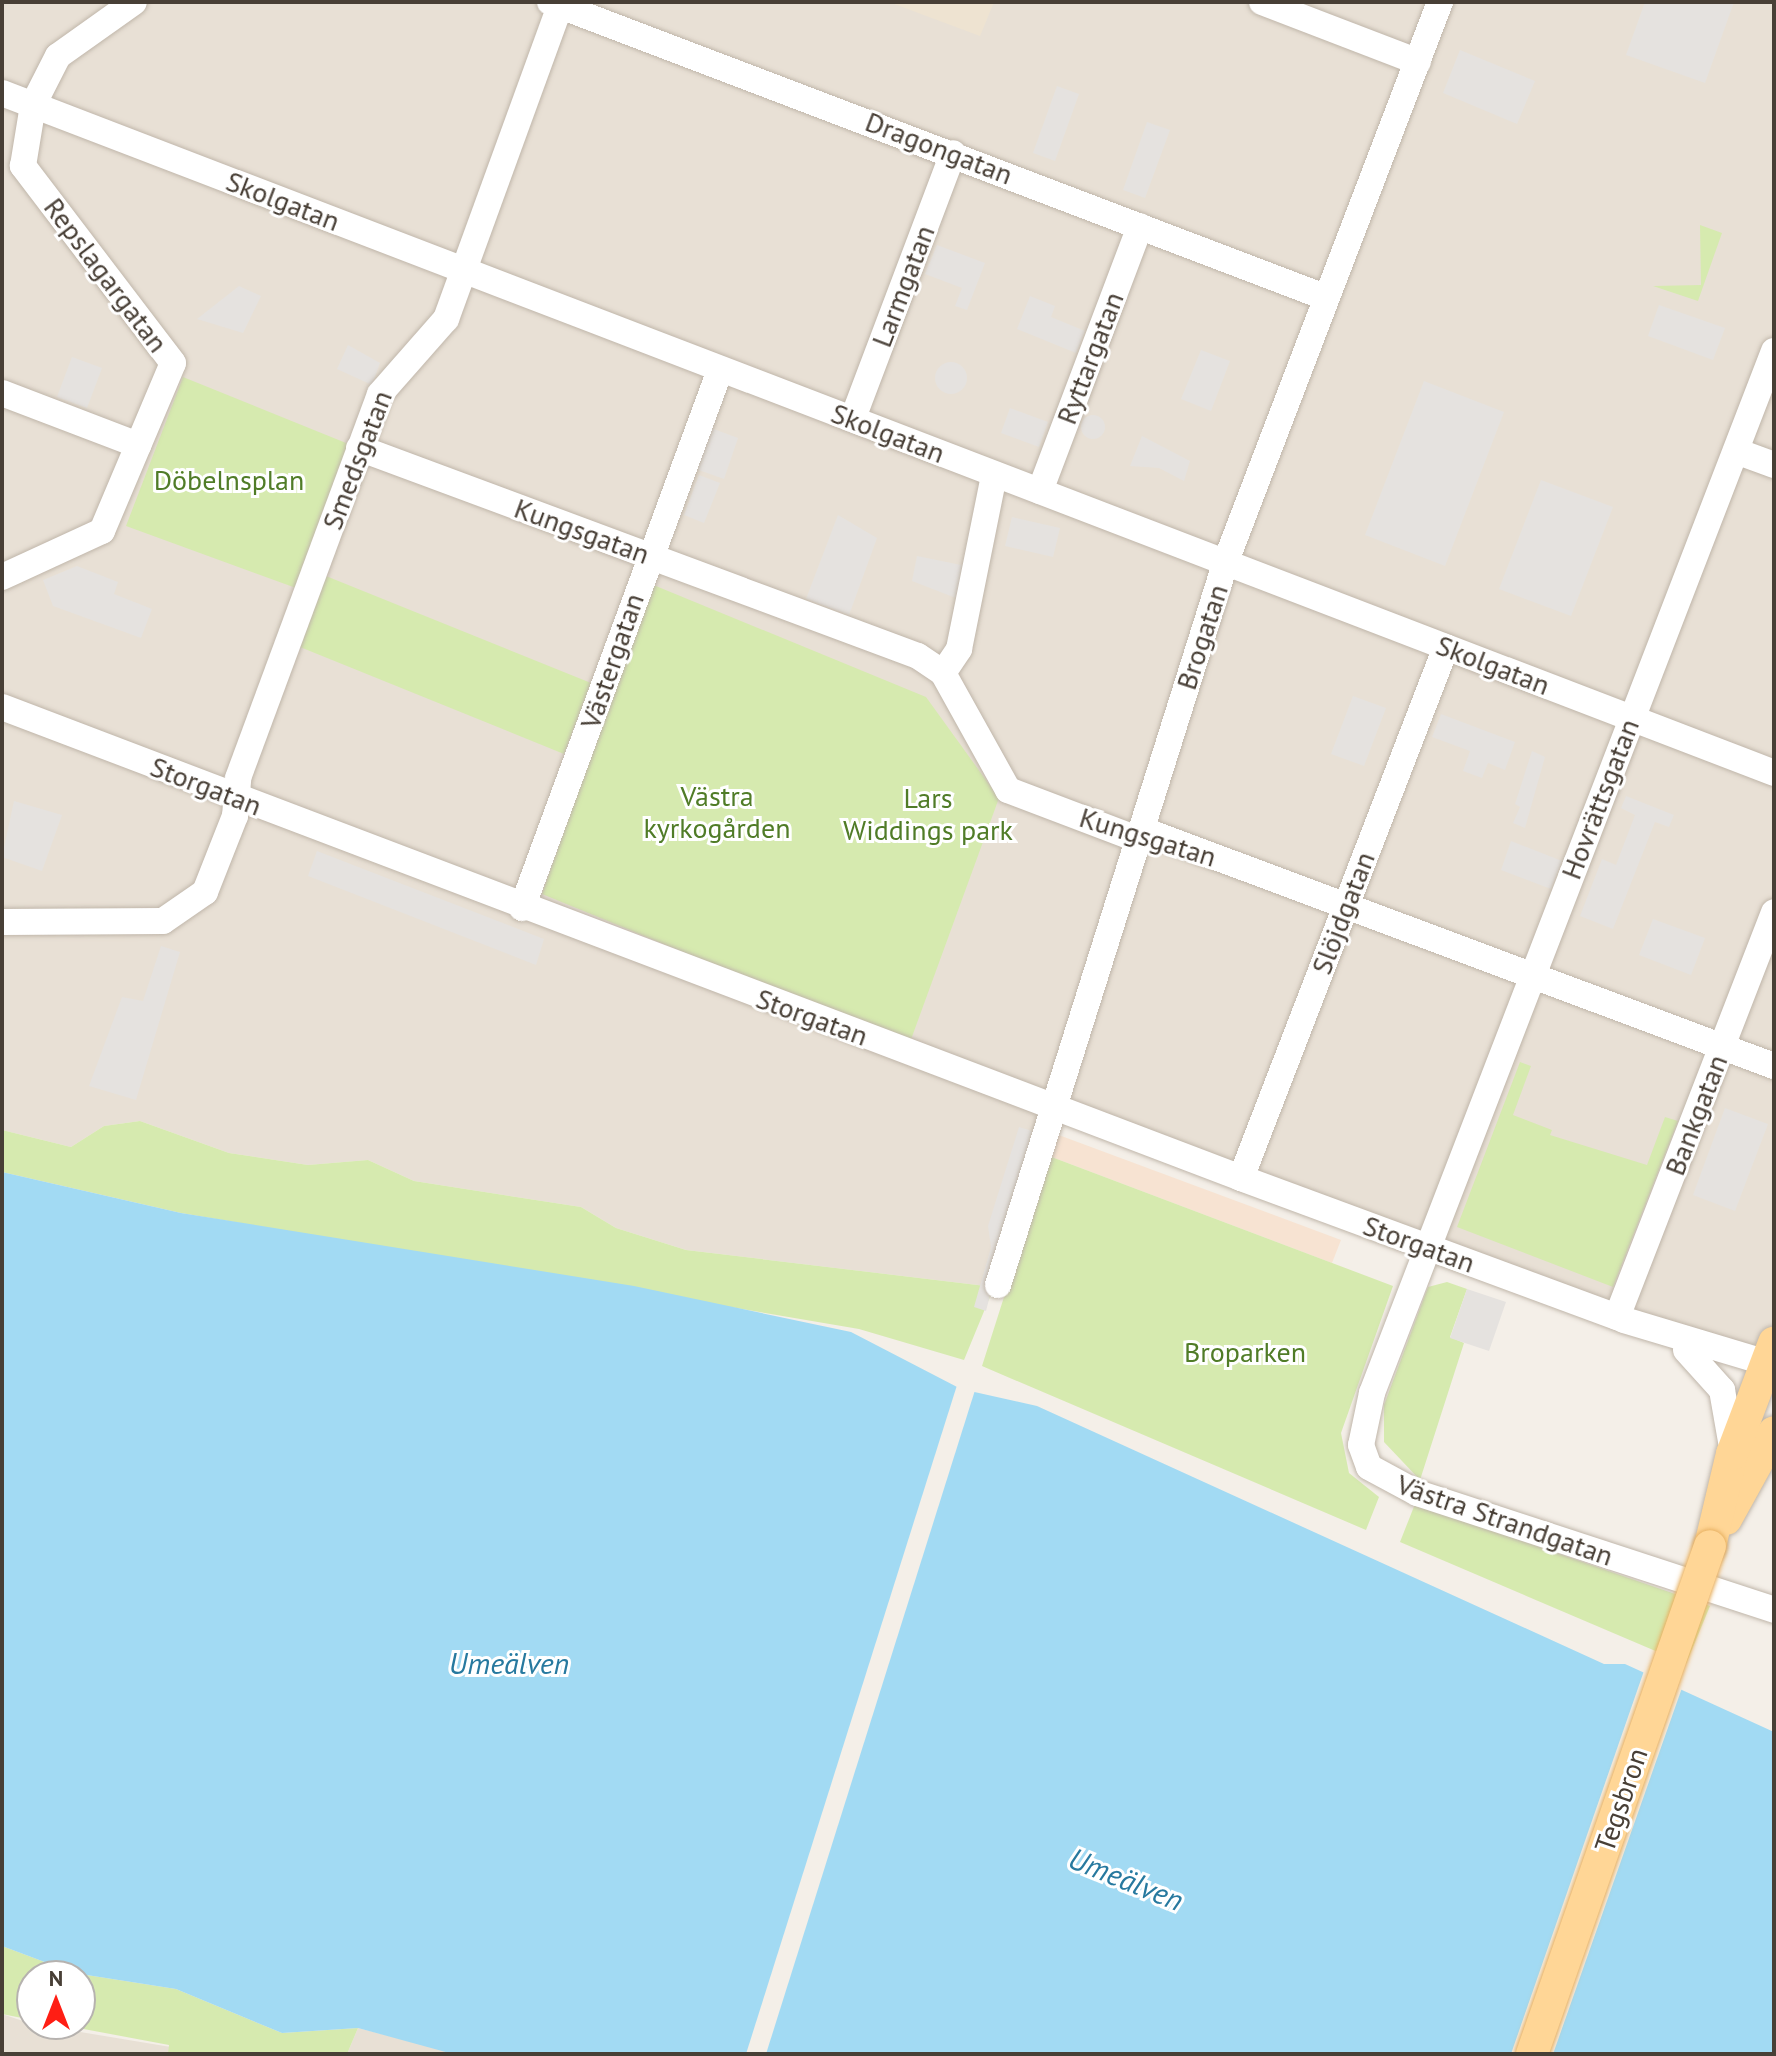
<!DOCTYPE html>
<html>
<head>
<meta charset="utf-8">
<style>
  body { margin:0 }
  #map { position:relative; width:1776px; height:2056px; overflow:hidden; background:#f4efe8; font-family:"PT Sans",sans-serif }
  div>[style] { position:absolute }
  .residential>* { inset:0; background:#e8e0d5 }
  .commercial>* { inset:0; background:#f7e3d2 }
  .education>* { inset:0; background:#eee3d1 }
  .green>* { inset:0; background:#d6eaaf }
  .parking>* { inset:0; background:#e5e2df }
  .round { border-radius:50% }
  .water>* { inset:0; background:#a2daf3 }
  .pier>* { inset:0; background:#f4efe8 }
  .roads { filter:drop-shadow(0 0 2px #c0b6aa) drop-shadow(0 0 2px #c0b6aa) }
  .minor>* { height:26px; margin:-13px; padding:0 13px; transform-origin:13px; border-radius:13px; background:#fff }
  .major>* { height:32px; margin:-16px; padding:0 16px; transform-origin:16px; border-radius:16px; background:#ffd696 }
  .bridges { filter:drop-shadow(0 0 2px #e8b162) drop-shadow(0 0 2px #e8b162) }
  .major-bridge>* { height:32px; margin:-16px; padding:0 16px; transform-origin:16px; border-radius:16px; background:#ffd696 }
  span { translate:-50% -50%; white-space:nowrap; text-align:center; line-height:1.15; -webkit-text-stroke:6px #fff; paint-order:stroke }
  .street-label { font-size:28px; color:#483f36 }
  .park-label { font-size:28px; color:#507c27 }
  .water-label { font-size:30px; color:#27799f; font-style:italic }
  .frame { position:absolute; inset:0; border:4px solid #483f36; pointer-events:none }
  .north { position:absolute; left:16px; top:1960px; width:80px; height:80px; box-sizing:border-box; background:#fff; border:2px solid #b6b2af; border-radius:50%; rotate:0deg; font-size:22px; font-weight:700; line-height:32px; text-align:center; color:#483f36 }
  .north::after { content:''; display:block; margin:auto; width:28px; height:36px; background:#ff1e14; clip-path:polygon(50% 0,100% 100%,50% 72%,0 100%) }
</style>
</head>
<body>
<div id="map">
  <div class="residential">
    <i style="clip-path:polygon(2px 2px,1774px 2px,1774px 1328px,1762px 1352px,1647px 1323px,1056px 1106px,994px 1287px,686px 1250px,616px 1228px,581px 1207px,414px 1181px,368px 1160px,308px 1165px,229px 1153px,140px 1121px,104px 1126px,71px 1147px,2px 1130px)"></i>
    <i style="clip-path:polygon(2px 2014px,32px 2024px,213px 2054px,2px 2054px)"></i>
    <i style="clip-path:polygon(358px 2028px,447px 2051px,453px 2054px,347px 2054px)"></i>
  </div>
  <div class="commercial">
    <i style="clip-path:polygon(1056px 1134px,1341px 1240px,1332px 1263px,1049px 1156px)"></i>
  </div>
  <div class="education">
    <i style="clip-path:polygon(889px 2px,994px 2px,980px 36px)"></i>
  </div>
  <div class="green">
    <i style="clip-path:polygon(1700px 225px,1722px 233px,1698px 301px,1653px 286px,1701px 285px)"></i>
    <i style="clip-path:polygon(183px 377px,351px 445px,296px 588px,126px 526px)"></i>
    <i style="clip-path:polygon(321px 574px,591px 683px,564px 754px,295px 645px)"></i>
    <i style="clip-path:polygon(651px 584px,926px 697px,999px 798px,909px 1045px,542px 894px)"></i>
    <i style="clip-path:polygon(1520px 1062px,1531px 1066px,1513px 1115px,1552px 1130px,1550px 1135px,1647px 1165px,1665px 1117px,1678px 1121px,1613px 1287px,1457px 1227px)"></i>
    <i style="clip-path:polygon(140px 1121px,229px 1153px,308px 1165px,368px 1160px,414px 1181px,581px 1207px,616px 1228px,686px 1250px,994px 1287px,964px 1360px,859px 1329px,181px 1213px,2px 1172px,2px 1130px,71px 1147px,104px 1126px)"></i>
    <i style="clip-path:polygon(1049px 1156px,1393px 1286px,1341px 1433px,1349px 1473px,1379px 1497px,1366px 1530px,982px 1366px)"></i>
    <i style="clip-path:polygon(1447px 1282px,1467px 1289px,1450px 1337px,1464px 1343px,1420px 1480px,1384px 1442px,1384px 1405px,1428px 1287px)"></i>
    <i style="clip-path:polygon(1415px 1504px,1710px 1606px,1686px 1664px,1400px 1542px)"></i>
    <i style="clip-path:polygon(2px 1946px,74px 1973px,176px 1989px,282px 2033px,358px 2028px,347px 2054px,168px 2054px,169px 2045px,57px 2024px,80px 2024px,80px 1976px,32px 1976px,32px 2020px,2px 2014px)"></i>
  </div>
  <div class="parking">
    <i style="clip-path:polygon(1645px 2px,1734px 2px,1705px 83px,1626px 55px)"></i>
    <i style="clip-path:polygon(1460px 50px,1535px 81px,1517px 124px,1443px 93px)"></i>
    <i style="clip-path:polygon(1057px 86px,1079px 94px,1055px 161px,1033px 153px)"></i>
    <i style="clip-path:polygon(1147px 122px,1170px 130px,1145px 198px,1123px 190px)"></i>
    <i style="clip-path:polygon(937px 245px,985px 263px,967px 310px,955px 306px,962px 288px,925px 274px)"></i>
    <i style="clip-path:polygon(239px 286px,261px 296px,243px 333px,197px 319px)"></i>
    <i style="clip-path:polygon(1030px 296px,1055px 306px,1051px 317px,1085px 331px,1076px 353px,1017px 329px)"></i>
    <i style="clip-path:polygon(1659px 305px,1725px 328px,1713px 360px,1648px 336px)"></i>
    <i style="clip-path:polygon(348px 345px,380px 363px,372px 385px,337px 369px)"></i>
    <i style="clip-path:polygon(1201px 350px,1230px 361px,1211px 411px,1181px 399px)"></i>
    <i style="clip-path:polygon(72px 357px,102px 368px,87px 408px,57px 397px)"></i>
    <i class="round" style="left:935px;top:362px;width:32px;height:32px"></i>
    <i style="clip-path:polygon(1424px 381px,1504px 412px,1445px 566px,1365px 535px)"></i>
    <i style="clip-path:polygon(1010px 408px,1048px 422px,1039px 447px,1001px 433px)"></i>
    <i class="round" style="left:1081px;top:415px;width:24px;height:24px"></i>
    <i style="clip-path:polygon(711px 428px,738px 438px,724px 479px,696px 469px)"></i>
    <i style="clip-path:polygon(1142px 436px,1190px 461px,1184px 481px,1159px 468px,1130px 466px)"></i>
    <i style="clip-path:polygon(699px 475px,720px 483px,704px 523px,684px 515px)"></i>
    <i style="clip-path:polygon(1541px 480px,1613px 507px,1571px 616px,1499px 589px)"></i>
    <i style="clip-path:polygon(838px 515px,877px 538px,849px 615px,806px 599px)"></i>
    <i style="clip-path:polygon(1012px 517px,1060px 528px,1053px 557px,1005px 546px)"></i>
    <i style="clip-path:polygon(917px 556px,966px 566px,961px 600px,912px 581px)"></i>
    <i style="clip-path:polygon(77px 566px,118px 582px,114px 594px,152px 609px,141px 638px,53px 606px,43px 580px)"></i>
    <i style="clip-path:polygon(1353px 696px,1386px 708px,1364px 766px,1331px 754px)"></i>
    <i style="clip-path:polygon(1441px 714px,1515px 742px,1505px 770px,1488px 763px,1482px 778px,1463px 771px,1470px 751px,1432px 737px)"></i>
    <i style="clip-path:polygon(1532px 751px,1545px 757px,1525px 828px,1513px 823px,1520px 807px,1515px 804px)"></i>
    <i style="clip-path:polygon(1626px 796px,1674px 815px,1669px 827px,1655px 822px,1613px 929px,1580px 916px,1602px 859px,1616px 865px,1635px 815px,1621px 808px)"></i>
    <i style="clip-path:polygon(14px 801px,62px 815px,42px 871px,2px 857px)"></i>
    <i style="clip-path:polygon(1511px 841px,1562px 861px,1551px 889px,1501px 870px)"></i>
    <i style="clip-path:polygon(317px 851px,544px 939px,536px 965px,308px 876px)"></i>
    <i style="clip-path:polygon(1653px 919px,1705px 938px,1691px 975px,1639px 955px)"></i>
    <i style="clip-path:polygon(161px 946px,180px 952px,136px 1100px,89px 1086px,122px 997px,143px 1001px)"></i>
    <i style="clip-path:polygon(1725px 1108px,1768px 1124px,1735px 1211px,1693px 1195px)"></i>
    <i style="clip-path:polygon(1019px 1127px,1032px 1131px,986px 1311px,974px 1307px,991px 1247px,988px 1226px)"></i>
    <i style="clip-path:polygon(1467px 1289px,1506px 1302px,1489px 1351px,1450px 1338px)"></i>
  </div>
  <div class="water">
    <i style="clip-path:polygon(2px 1172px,181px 1213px,634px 1286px,851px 1332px,961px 1389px,1037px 1406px,1604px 1664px,1625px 1664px,1774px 1732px,1774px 2054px,453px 2054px,358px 2028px,282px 2033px,176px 1989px,74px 1973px,2px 1946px)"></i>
  </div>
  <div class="pier">
    <i style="clip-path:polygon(958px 1382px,976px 1387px,766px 2054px,746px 2054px)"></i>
    <i style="clip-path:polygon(1645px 1668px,1683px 1685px,1553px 2054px,1511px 2054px)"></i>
  </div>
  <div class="roads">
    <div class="minor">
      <i style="left:550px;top:2px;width:831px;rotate:20.85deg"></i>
      <i style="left:1262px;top:2px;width:167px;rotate:21deg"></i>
      <i style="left:2px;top:93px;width:1898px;rotate:20.99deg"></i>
      <i style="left:1774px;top:351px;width:1117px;rotate:111.1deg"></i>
      <i style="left:1372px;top:1393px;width:53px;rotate:101.9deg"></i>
      <i style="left:1361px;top:1445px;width:23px;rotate:70deg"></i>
      <i style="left:1369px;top:1467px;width:55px;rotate:28.4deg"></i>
      <i style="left:1417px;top:1493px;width:376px;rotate:18.1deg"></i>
      <i style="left:2px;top:393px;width:146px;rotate:20.9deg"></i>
      <i style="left:853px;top:418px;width:283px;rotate:-69.3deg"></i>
      <i style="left:359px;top:448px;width:596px;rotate:20.41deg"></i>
      <i style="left:918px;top:656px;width:30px;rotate:34deg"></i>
      <i style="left:943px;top:673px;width:134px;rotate:60.9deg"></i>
      <i style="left:1008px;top:790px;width:138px;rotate:20.8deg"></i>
      <i style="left:1137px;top:839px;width:18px;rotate:-16deg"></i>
      <i style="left:1154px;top:834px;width:662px;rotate:20.52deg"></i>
      <i style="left:1736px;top:451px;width:40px;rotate:20.2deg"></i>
      <i style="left:1040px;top:491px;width:283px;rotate:-69.3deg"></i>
      <i style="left:2px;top:577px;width:110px;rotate:-24.7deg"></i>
      <i style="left:102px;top:531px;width:182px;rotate:-67.1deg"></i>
      <i style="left:173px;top:363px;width:248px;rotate:-127.3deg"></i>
      <i style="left:23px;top:166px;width:62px;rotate:-80.7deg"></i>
      <i style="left:33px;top:105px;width:55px;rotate:-63deg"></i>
      <i style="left:58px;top:56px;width:93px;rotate:-35.4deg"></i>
      <i style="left:943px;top:673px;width:29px;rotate:-56deg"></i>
      <i style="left:959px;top:649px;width:177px;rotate:-78.6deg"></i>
      <i style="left:2px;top:707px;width:1326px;rotate:20.81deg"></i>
      <i style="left:1241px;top:1178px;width:408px;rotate:20.3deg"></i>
      <i style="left:1624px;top:1320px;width:157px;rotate:16.7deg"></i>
      <i style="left:522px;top:908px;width:573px;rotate:-69.79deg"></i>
      <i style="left:2px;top:922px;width:161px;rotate:-0.4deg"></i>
      <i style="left:163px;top:921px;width:51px;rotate:-34.6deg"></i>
      <i style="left:205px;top:892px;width:82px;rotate:-68.5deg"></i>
      <i style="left:235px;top:816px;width:38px;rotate:-85deg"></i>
      <i style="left:238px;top:778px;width:409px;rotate:-69.7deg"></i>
      <i style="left:380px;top:394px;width:100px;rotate:-48.7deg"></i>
      <i style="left:446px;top:319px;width:333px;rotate:-70deg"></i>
      <i style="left:1241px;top:1178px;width:569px;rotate:-68.89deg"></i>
      <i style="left:998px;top:1285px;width:759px;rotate:-72.52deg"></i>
      <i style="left:1226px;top:561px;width:599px;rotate:-69.05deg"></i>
      <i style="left:1617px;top:1317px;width:434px;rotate:-68.8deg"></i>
      <i style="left:1686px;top:1350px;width:54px;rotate:48deg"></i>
      <i style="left:1722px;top:1390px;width:58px;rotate:80deg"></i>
    </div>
    <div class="major">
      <i style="left:1726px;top:1519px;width:99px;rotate:-61.1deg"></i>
      <i style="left:1710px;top:1546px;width:95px;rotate:-76.6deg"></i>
      <i style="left:1732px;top:1454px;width:119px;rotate:-69.3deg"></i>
    </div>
  </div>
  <div class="bridges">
    <div class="major-bridge">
      <i style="left:1532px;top:2054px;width:538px;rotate:-70.69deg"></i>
    </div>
  </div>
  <div class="street-label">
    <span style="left:939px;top:148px;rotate:21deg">Dragongatan</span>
    <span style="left:283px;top:201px;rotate:21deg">Skolgatan</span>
    <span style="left:106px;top:275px;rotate:53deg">Repslagargatan</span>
    <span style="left:903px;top:286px;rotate:-69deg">Larmgatan</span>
    <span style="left:1090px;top:358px;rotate:-69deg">Ryttargatan</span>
    <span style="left:888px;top:433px;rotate:21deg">Skolgatan</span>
    <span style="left:357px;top:460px;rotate:-69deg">Smedsgatan</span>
    <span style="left:582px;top:531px;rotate:20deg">Kungsgatan</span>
    <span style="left:1202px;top:637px;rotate:-72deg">Brogatan</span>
    <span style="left:612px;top:661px;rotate:-71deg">Västergatan</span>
    <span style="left:1493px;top:665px;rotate:21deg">Skolgatan</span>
    <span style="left:206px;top:786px;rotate:21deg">Storgatan</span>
    <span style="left:1600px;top:799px;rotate:-69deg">Hovrättsgatan</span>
    <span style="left:1148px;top:837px;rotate:17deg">Kungsgatan</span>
    <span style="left:1343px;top:913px;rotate:-69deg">Slöjdgatan</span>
    <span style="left:812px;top:1017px;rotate:20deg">Storgatan</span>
    <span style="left:1696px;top:1115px;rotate:-69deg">Bankgatan</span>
    <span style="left:1419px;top:1244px;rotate:20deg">Storgatan</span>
    <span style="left:1505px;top:1520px;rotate:19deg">Västra Strandgatan</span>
    <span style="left:1621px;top:1800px;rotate:-71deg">Tegsbron</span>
  </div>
  <div class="park-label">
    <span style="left:229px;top:480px">Döbelnsplan</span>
    <span style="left:717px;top:812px">Västra<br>kyrkogården</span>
    <span style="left:928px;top:814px">Lars<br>Widdings park</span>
    <span style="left:1245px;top:1352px">Broparken</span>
  </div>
  <div class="water-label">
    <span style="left:509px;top:1663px">Umeälven</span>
    <span style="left:1126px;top:1879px;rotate:22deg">Umeälven</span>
  </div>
  <div class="frame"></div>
  <div class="north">N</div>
</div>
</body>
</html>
